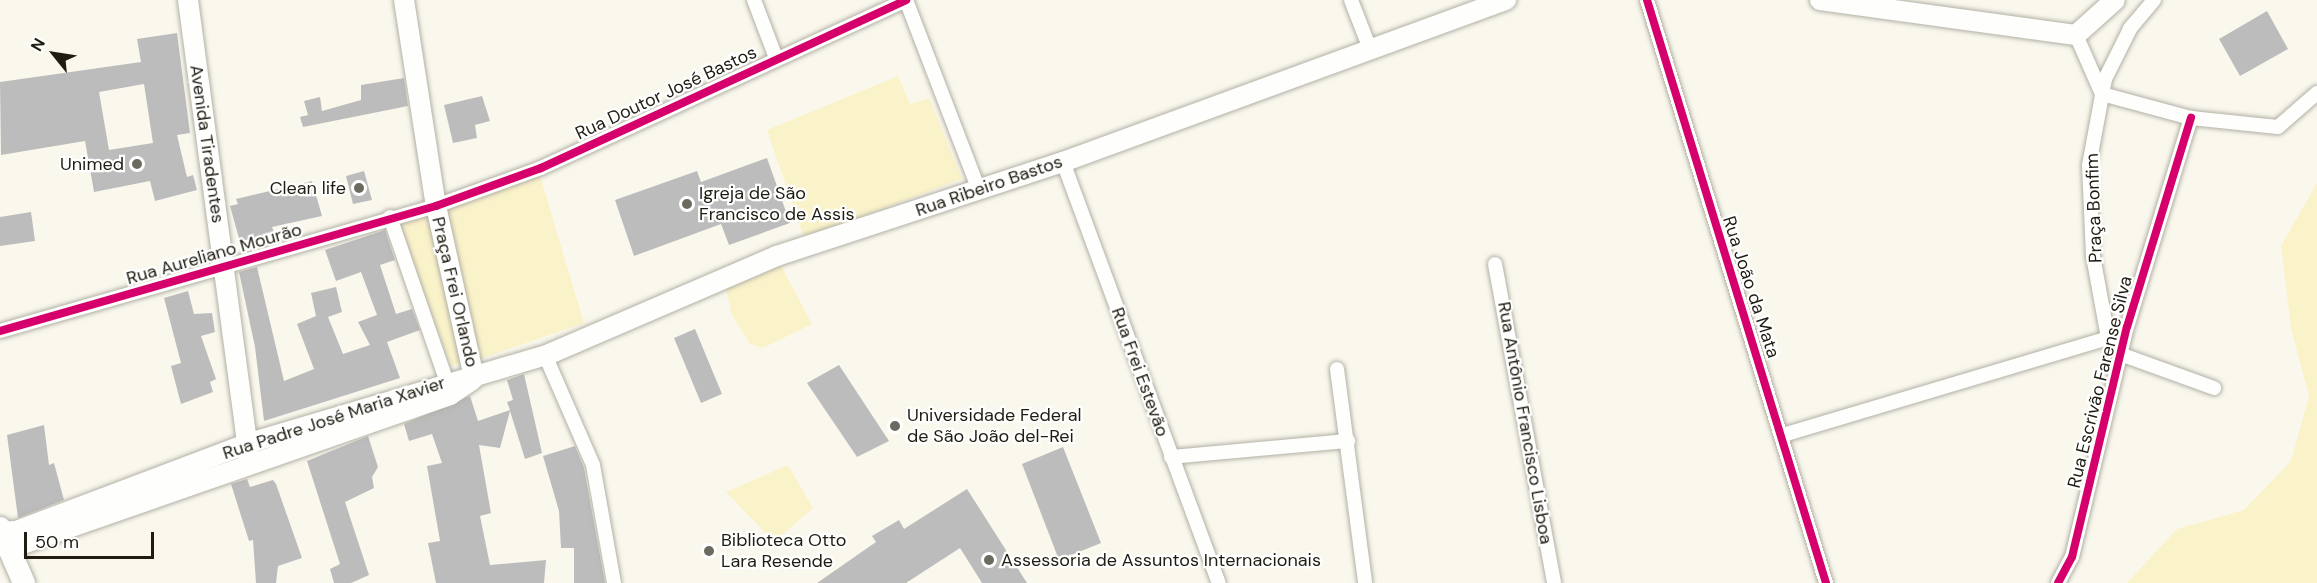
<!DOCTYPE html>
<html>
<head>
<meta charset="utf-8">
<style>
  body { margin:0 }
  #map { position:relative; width:2317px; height:583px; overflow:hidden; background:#faf8ed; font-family:"DM Sans",sans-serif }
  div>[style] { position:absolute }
  .green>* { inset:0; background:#faf2c9 }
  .building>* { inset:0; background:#bdbcbd }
  .roads { filter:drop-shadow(0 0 2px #b2b0a6) drop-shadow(0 0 2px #b2b0a6) }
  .minor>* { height:14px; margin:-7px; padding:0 7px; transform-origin:7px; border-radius:7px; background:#fefefc }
  .secondary>* { height:20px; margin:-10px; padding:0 10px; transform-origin:10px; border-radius:10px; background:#fefefc }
  .trunk>* { height:22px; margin:-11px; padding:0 11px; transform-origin:11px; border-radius:11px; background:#fefefc }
  .cycleway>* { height:8px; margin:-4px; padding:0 4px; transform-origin:4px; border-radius:4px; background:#d6006c }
  .dots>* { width:16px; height:16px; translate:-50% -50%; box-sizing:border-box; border:3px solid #fff; border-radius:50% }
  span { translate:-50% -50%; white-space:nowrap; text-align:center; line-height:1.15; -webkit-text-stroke:4.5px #fff; paint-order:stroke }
  .street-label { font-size:18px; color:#1f1d11 }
  .poi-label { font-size:18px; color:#1f1d11 }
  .right { translate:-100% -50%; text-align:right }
  .left { translate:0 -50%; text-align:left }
  .north { position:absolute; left:24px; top:24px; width:60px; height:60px; -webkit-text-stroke:4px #fff; paint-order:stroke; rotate:300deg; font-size:16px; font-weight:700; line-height:24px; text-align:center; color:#1f1d11 }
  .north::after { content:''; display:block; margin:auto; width:21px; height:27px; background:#1f1d11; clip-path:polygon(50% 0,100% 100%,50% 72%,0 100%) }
  .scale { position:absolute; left:24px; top:532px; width:130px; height:27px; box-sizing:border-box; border:3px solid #1f1d11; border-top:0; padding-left:8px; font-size:18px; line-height:21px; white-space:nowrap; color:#1f1d11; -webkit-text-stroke:4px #fff; paint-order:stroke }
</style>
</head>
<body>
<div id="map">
  <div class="green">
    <i style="clip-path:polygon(898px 76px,910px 104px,929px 98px,962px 179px,804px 238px,767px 130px)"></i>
    <i style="clip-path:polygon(540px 176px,584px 323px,480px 359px,445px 211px)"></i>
    <i style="clip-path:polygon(2317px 183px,2317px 583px,2127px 583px,2177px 529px,2244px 510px,2291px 461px,2309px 396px,2291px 328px,2281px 246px)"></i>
    <i style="clip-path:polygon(434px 214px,463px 363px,451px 366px,398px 225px)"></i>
    <i style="clip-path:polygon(778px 260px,812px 324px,763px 348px,750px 344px,731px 313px,725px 282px)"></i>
    <i style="clip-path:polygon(788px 465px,813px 508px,774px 542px,726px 492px)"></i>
  </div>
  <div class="building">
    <i style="clip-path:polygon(2267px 11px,2288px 49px,2240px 76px,2219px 39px)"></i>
    <i style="clip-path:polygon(evenodd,177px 33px,190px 133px,177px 135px,187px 177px,193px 175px,197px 190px,155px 201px,150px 181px,94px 192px,85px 141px,1px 155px,0 82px,141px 62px,137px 39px,177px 33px,144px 84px,153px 143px,109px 150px,99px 92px,144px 84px)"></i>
    <i style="clip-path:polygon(404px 78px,408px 106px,303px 127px,300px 117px,308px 115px,304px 101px,320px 97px,322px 111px,361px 100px,361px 85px)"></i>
    <i style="clip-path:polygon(482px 96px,490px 121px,475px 125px,477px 138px,453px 143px,444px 105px)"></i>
    <i style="clip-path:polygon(767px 158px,790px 223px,729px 245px,721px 224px,634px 256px,615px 200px,697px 171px,701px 182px)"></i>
    <i style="clip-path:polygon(364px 171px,372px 200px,353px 204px,346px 176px)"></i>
    <i style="clip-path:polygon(312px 181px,322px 216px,272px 227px,274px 232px,240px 242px,230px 206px,238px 204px,236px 199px)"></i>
    <i style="clip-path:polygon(31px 212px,35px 241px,0 246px,0 217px)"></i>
    <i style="clip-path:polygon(385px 230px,395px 260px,380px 265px,396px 314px,412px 309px,420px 330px,387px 342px,400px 378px,264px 421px,255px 347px,239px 272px,257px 267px,284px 381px,314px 369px,297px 324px,316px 316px,311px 293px,336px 287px,342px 312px,328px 317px,343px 354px,370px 345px,358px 322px,377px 315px,361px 272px,336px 281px,325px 250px)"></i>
    <i style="clip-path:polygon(188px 291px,194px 314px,212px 313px,215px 332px,201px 336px,216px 379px,210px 382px,213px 392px,181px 404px,171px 366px,181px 363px,164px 298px)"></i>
    <i style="clip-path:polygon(695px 329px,722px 394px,701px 403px,674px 338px)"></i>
    <i style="clip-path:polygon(839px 365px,889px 441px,857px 457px,807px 383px)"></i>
    <i style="clip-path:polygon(524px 374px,542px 453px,525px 459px,510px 411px,500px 448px,479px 445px,491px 513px,480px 516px,490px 565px,546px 560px,544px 583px,436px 583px,428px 543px,440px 541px,427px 466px,442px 463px,432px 434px,409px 441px,404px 424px,470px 396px,478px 421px,510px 410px,507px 402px,513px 400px,507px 380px)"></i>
    <i style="clip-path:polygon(44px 425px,49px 465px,54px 463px,64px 500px,18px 518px,7px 435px)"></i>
    <i style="clip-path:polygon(368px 436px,378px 467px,372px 477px,374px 488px,345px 502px,369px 575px,351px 583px,334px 583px,330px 569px,340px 564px,307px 461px)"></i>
    <i style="clip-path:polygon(575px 446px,584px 468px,605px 583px,574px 583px,574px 548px,561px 548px,559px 511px,543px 456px)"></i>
    <i style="clip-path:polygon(1063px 447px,1101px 543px,1059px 560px,1022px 464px)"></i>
    <i style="clip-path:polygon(247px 479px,250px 487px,273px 480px,276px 484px,302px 558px,278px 566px,276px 583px,256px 583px,253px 540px,249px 541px,231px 484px)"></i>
    <i style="clip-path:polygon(967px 489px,1027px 583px,982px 583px,960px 548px,906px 583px,817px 583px,876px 542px,872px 536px,899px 520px,904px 529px)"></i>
  </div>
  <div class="roads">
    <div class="minor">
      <i style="left:754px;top:0;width:62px;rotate:69.2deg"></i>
      <i style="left:906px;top:0;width:204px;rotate:69deg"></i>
      <i style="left:1351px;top:0;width:53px;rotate:68.8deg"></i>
      <i style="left:1647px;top:0;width:610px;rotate:72.93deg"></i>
      <i style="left:2154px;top:0;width:38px;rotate:130deg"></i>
      <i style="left:2130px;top:29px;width:56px;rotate:116.6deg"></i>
      <i style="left:2105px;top:79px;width:87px;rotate:100.5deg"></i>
      <i style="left:2089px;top:165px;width:91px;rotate:87.5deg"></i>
      <i style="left:2093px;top:256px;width:83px;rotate:79.6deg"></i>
      <i style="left:2108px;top:338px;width:20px;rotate:53deg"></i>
      <i style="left:2120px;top:354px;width:100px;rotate:19.9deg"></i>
      <i style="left:2076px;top:35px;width:64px;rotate:66.2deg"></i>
      <i style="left:2102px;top:94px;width:92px;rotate:15.1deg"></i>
      <i style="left:2191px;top:118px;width:87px;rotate:5.9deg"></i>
      <i style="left:2278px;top:127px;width:52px;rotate:-41.1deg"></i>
      <i style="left:1063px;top:162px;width:449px;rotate:69.7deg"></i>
      <i style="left:390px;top:217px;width:184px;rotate:71deg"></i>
      <i style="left:1495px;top:264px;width:324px;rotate:79.5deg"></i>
      <i style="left:0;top:331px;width:454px;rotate:-16deg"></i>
      <i style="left:436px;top:206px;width:112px;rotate:-19.9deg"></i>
      <i style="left:541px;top:168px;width:402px;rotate:-24.7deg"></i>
      <i style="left:545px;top:355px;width:120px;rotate:66.4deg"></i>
      <i style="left:593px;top:465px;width:120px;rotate:79.9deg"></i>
      <i style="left:1337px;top:369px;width:216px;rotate:82.5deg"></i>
      <i style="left:1783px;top:435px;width:339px;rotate:-16.6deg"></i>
      <i style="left:1171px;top:457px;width:178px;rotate:-5.2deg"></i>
      <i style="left:2058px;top:583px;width:30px;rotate:-62deg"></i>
      <i style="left:2072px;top:557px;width:236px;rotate:-76.6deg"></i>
      <i style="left:2127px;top:327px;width:219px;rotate:-73deg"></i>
    </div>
    <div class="secondary">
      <i style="left:188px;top:0;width:459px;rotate:82.4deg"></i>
      <i style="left:404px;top:0;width:208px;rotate:81.2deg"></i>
      <i style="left:436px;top:206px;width:176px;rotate:77.5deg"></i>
      <i style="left:1820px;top:0;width:258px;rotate:7.8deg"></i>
      <i style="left:2076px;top:35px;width:52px;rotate:-41.9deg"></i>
      <i style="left:0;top:532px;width:16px;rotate:-4deg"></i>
      <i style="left:16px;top:531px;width:246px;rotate:-20.7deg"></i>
      <i style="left:246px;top:444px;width:316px;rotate:-16.5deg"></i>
      <i style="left:549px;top:354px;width:248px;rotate:-23.3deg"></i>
      <i style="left:777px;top:256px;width:301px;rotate:-18.2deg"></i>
      <i style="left:1063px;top:162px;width:472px;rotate:-20.1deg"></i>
      <i style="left:11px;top:548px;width:465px;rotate:-19.2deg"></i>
      <i style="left:450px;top:395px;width:27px;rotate:-34deg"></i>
    </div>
    <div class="trunk">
      <i style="left:0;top:528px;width:60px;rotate:66.4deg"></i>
    </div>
  </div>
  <div class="cycleway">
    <i style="left:1647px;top:0;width:610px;rotate:72.93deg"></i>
    <i style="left:0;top:331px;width:454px;rotate:-16deg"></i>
    <i style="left:436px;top:206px;width:112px;rotate:-19.9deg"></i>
    <i style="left:541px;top:168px;width:402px;rotate:-24.7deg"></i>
    <i style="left:2058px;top:583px;width:30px;rotate:-62deg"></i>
    <i style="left:2072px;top:557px;width:236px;rotate:-76.6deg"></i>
    <i style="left:2127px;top:327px;width:219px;rotate:-73deg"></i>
  </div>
  <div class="dots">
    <i style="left:137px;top:164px;background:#6c6a5e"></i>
    <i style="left:359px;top:188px;background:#6c6a5e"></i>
    <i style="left:687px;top:204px;background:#6c6a5e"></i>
    <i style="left:895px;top:426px;background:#6c6a5e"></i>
    <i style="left:709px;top:551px;background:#6c6a5e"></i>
    <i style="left:989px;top:560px;background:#6c6a5e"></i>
  </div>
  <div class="street-label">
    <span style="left:666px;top:93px;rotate:-25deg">Rua Doutor José Bastos</span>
    <span style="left:207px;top:144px;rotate:82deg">Avenida Tiradentes</span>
    <span style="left:989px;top:186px;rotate:-19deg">Rua Ribeiro Bastos</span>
    <span style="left:2094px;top:208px;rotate:-92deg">Praça Bonfim</span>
    <span style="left:214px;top:254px;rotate:-16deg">Rua Aureliano Mourão</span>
    <span style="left:1751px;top:287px;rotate:72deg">Rua João da Mata</span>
    <span style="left:455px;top:292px;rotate:77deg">Praça Frei Orlando</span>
    <span style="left:1140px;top:372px;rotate:70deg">Rua Frei Estevão</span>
    <span style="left:2100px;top:382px;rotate:-76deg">Rua Escrivão Farense Silva</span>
    <span style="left:334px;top:418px;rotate:-18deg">Rua Padre José Maria Xavier</span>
    <span style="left:1525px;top:423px;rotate:80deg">Rua Antônio Francisco Lisboa</span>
  </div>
  <div class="poi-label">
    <span class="right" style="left:124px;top:164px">Unimed</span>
    <span class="right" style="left:346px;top:188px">Clean life</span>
    <span class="left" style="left:699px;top:204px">Igreja de São<br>Francisco de Assis</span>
    <span class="left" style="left:907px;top:426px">Universidade Federal<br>de São João del-Rei</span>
    <span class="left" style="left:721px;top:551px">Biblioteca Otto<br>Lara Resende</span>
    <span class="left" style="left:1001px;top:560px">Assessoria de Assuntos Internacionais</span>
  </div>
  <div class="north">N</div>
  <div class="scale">50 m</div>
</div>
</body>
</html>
